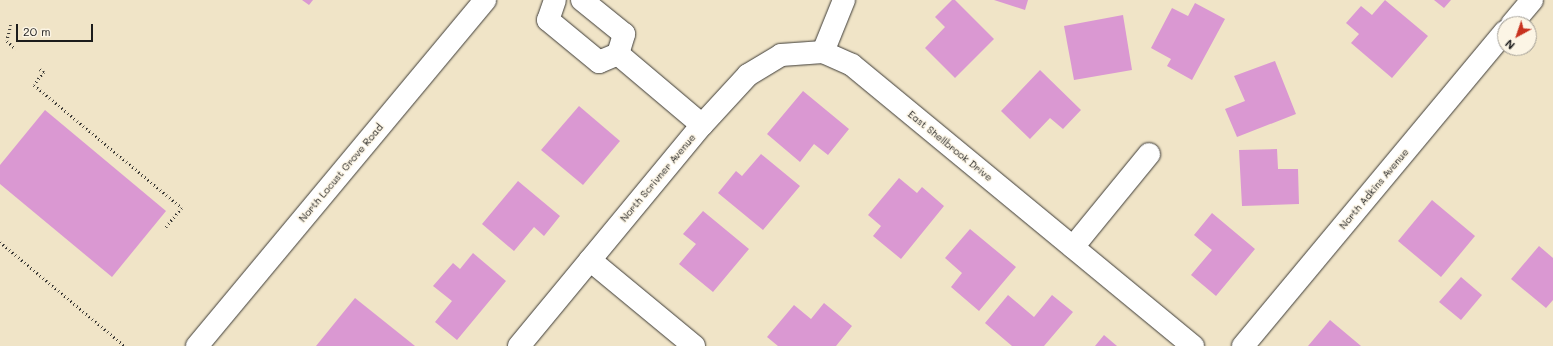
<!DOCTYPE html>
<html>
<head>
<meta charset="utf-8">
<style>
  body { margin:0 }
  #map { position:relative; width:1553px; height:346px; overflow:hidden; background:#f0e4c7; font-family:Mali,sans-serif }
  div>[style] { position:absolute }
  .building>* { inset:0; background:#da98d2 }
  .path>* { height:2.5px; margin-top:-1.25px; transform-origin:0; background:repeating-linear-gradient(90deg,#3c3a36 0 1px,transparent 0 4px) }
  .roads { filter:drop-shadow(0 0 1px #3c3a36) drop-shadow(0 0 1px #3c3a36) }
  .minor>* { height:22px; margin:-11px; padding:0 11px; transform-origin:11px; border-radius:11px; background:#fff }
  .major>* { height:22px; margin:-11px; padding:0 11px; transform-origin:11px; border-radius:11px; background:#fff }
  span { translate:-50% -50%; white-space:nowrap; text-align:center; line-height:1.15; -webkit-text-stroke:3px #fcf5e5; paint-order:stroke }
  .street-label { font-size:10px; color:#1c1c1c }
  .north { position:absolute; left:1497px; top:16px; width:40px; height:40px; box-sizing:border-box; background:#fcf5e5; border:1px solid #a29e95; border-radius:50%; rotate:220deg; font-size:11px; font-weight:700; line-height:16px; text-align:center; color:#1c1c1c }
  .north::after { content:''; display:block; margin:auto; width:14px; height:18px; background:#c8321e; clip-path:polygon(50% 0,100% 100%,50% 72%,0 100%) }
  .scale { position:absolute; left:16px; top:24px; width:77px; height:18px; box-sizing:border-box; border:2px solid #1c1c1c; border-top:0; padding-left:5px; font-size:12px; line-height:14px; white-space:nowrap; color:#1c1c1c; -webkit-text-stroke:3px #fcf5e5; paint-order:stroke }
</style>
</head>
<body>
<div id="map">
  <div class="building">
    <i style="clip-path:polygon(302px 0,313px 0,309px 5px)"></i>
    <i style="clip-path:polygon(952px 0,955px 0,994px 39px,955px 78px,925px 48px,945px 27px,935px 17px)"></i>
    <i style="clip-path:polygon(994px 0,1028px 0,1025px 10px)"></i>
    <i style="clip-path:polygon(1385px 0,1428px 36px,1392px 78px,1351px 43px,1359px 34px,1346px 23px,1361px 6px,1372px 15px)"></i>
    <i style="clip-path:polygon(1434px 0,1451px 0,1444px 8px)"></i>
    <i style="clip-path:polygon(1195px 3px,1225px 19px,1192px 80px,1167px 66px,1171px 59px,1151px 48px,1172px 8px,1188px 16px)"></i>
    <i style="clip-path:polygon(1123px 15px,1132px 70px,1074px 80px,1064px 26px)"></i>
    <i style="clip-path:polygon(1275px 61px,1296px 114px,1237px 137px,1225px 109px,1245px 101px,1234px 76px)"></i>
    <i style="clip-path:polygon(1040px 70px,1081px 110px,1063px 129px,1050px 118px,1030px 139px,1001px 111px)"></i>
    <i style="clip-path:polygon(803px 91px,849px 129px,828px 155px,814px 144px,800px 162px,767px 134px)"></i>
    <i style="clip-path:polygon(579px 106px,620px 141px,583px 185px,541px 150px)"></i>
    <i style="clip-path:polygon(45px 110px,166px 211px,112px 277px,0 184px,0 165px)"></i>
    <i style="clip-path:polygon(1277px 149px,1278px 169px,1298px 169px,1299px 204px,1242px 206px,1239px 150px)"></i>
    <i style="clip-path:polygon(761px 154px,800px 186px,763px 230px,718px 193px,736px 171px,742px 176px)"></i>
    <i style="clip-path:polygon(899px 178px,917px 193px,922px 187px,944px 206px,901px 259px,873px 236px,881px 226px,868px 215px)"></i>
    <i style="clip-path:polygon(518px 181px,560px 216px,544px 236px,534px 227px,514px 251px,482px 224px)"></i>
    <i style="clip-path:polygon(1432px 200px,1475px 236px,1441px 277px,1398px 241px)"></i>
    <i style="clip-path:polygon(703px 211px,749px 249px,713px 292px,679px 264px,696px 244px,683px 234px)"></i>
    <i style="clip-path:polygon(1212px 213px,1255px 249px,1216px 296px,1191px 275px,1212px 250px,1194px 235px)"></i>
    <i style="clip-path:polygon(970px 229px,1016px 267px,979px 311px,951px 287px,962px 273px,945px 258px)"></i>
    <i style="clip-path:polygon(1539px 246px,1553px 258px,1553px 300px,1546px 308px,1511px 279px)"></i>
    <i style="clip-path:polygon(473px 253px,506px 281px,457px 340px,435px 322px,452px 301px,433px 286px,453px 263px,460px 269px)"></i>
    <i style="clip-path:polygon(1461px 277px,1482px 295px,1461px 320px,1439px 302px)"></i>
    <i style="clip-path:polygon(1008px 295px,1034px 317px,1052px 295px,1073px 312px,1044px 346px,1012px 346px,985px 323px)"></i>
    <i style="clip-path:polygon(355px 298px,415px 346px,316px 346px)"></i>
    <i style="clip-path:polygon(824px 303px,852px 326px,836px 346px,778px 346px,767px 337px,794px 305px,811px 319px)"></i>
    <i style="clip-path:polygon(1330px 320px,1361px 346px,1308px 346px)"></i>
    <i style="clip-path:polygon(1104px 335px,1117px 346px,1095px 346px)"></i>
  </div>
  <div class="path">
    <i style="left:11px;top:25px;width:16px;rotate:104deg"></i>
    <i style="left:7px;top:41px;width:12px;rotate:42deg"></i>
    <i style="left:40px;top:69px;width:5px;rotate:37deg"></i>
    <i style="left:44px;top:72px;width:16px;rotate:128deg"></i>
    <i style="left:34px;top:85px;width:192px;rotate:39.7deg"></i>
    <i style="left:182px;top:208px;width:25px;rotate:130deg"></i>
    <i style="left:0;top:242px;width:163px;rotate:39.8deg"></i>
  </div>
  <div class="roads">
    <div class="minor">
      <i style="left:555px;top:0;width:21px;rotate:109deg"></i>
      <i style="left:548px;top:20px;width:66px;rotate:39.5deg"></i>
      <i style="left:599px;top:62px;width:21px;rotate:-23deg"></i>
      <i style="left:618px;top:54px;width:21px;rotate:-73deg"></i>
      <i style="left:624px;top:34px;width:54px;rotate:-141deg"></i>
      <i style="left:1512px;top:24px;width:31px;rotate:-50deg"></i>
      <i style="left:823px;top:52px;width:56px;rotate:-68deg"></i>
      <i style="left:618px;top:54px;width:110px;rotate:40.2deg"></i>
      <i style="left:1073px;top:247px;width:120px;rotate:-50.7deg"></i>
      <i style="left:590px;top:260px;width:135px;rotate:39.6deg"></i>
      <i style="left:519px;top:346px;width:287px;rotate:-50.4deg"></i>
      <i style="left:702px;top:125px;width:68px;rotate:-47.4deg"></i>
      <i style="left:748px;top:75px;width:39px;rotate:-31deg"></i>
      <i style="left:781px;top:55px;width:42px;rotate:-4.1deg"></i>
      <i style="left:823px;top:52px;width:32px;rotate:24deg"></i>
      <i style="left:852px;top:65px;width:442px;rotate:39.5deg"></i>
      <i style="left:1243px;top:346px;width:409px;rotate:-50.2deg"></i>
    </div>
    <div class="major">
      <i style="left:197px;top:346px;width:450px;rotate:-50.2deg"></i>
    </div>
  </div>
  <div class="street-label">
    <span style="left:950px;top:146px;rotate:39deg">East Shellbrook Drive</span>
    <span style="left:341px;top:173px;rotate:-50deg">North Locust Grove Road</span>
    <span style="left:658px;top:178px;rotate:-50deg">North Scrivner Avenue</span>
    <span style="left:1374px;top:189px;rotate:-50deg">North Adkins Avenue</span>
  </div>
  <div class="north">N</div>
  <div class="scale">20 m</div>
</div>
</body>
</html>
